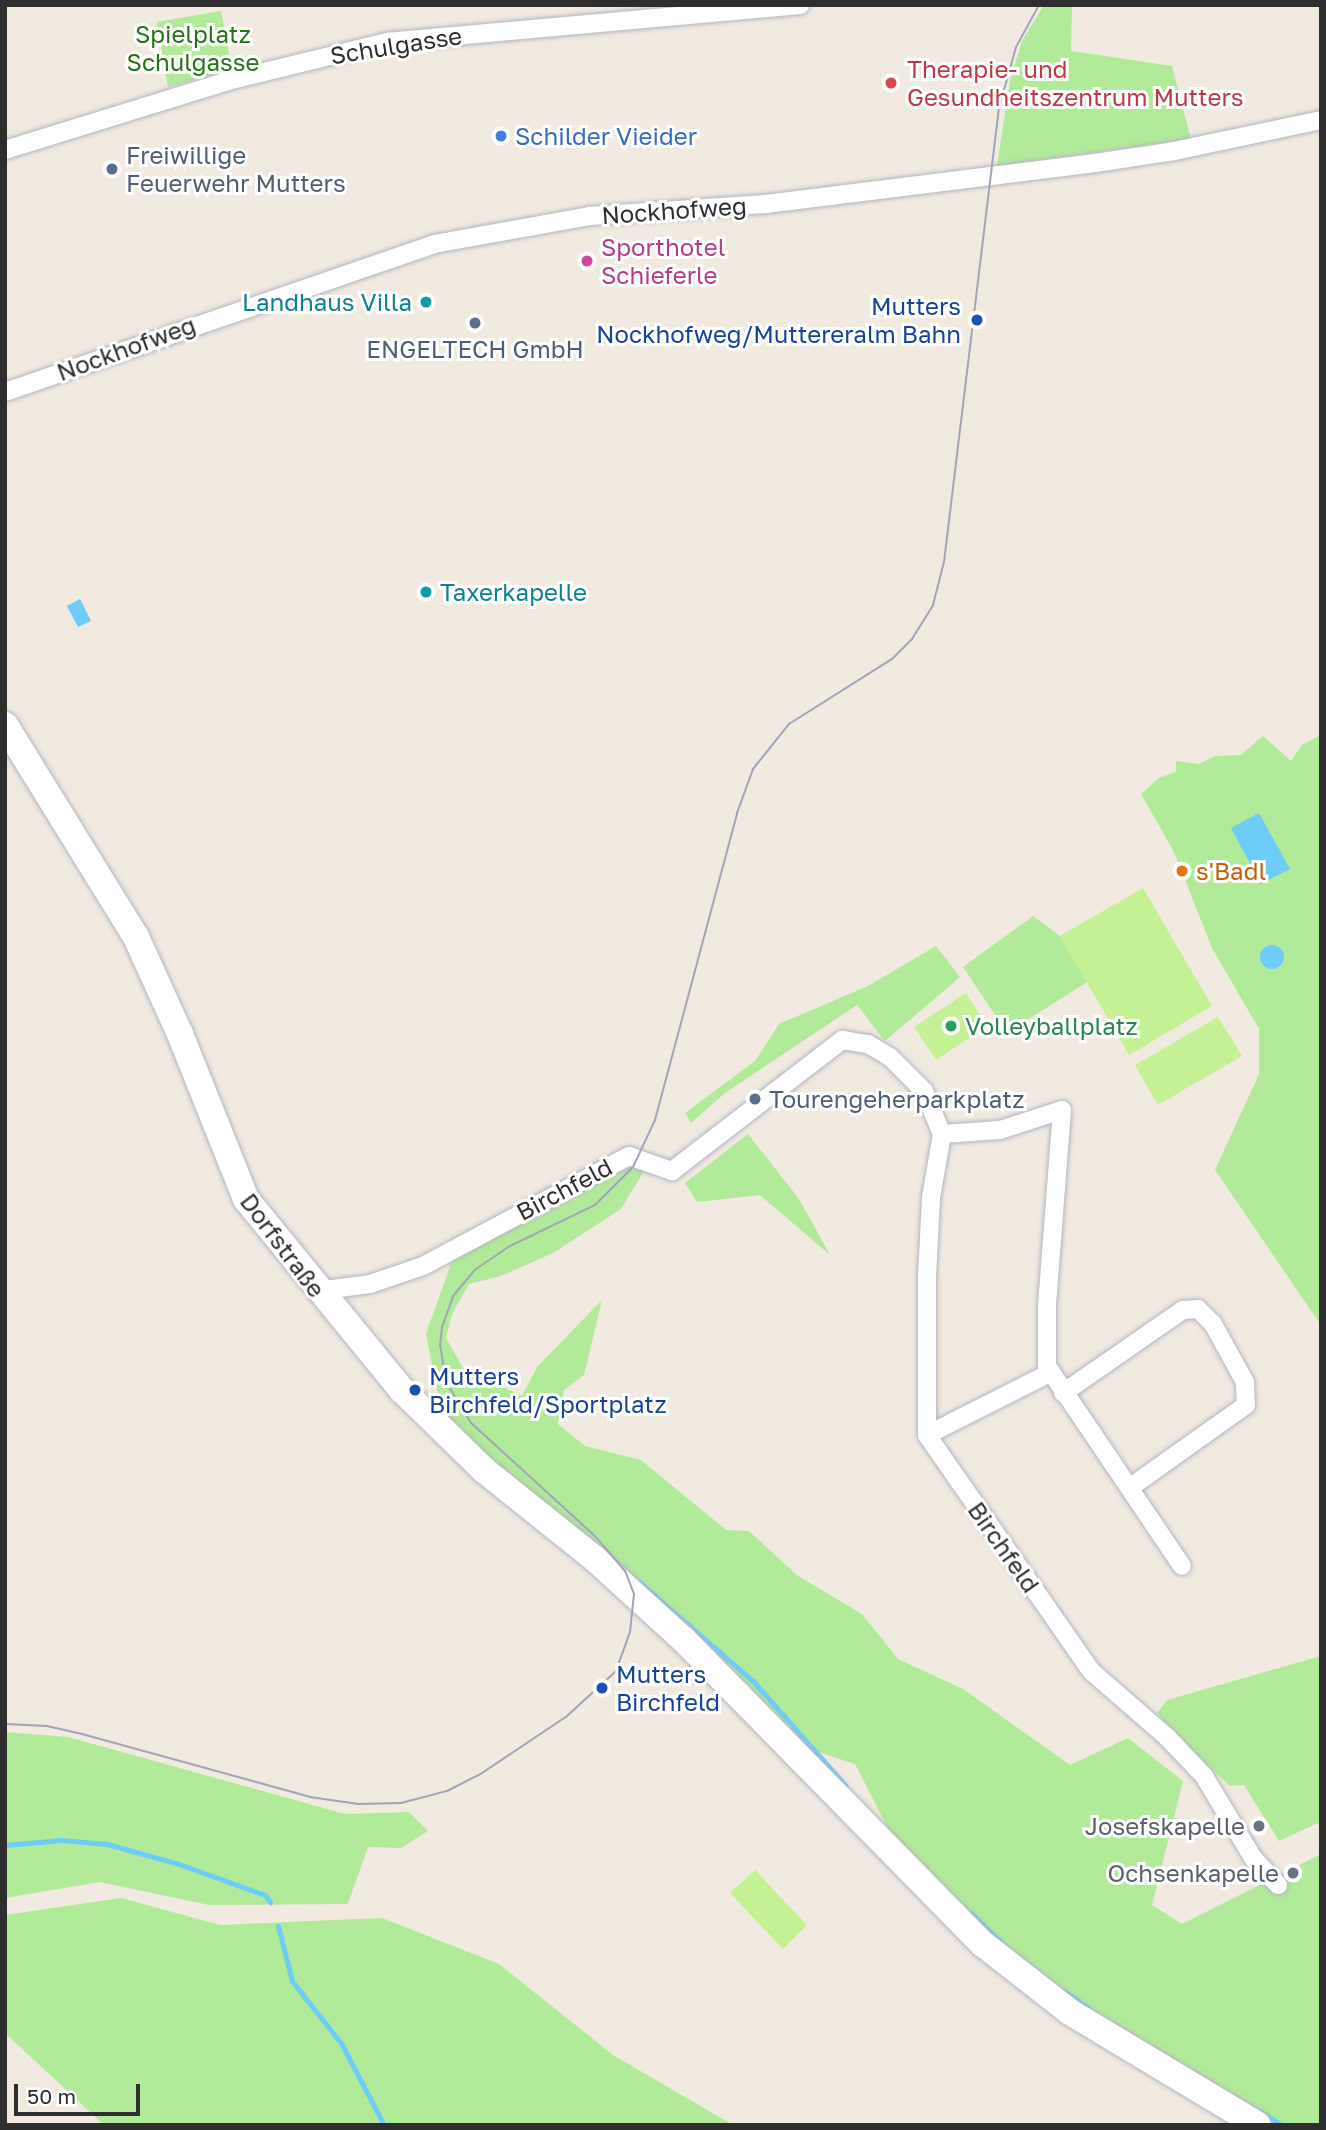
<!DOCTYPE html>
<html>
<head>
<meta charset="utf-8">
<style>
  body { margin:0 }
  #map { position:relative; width:1326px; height:2130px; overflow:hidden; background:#f0eae0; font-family:"Golos Text",sans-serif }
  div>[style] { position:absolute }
  .green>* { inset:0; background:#b1ea99 }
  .pitch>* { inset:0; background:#c5f195 }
  .water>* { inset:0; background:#6dccf8 }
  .round { border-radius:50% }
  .stream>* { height:5px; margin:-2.5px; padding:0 2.5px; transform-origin:2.5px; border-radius:2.5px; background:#6dccf8 }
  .roads { filter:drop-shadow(0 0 2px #b4b5c2) drop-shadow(0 0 2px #b4b5c2) }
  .minor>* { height:18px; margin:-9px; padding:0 9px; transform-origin:9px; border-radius:9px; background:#fff }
  .secondary>* { height:26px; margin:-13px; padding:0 13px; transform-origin:13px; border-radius:13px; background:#fff }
  .tram>* { height:2px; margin:-1px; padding:0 1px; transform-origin:1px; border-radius:1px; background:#a2a4b9 }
  .dots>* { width:19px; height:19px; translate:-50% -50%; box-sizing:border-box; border:4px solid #fff; border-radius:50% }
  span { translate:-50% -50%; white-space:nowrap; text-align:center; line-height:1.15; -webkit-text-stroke:6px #fff; paint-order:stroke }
  .park-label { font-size:24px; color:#247316 }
  .street-label { font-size:24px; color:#2e2e2e }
  .health-label { font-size:24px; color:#be3a42 }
  .left { translate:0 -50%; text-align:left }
  .shop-label { font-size:24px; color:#366cbe }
  .service-label { font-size:24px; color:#4e5e75 }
  .hotel-label { font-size:24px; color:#b23c85 }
  .culture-label { font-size:24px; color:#0d838f }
  .right { translate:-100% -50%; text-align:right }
  .transit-label { font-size:24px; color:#164399 }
  .food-label { font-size:24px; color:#c56008 }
  .leisure-label { font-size:24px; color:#27864d }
  .worship-label { font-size:24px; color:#5b616d }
  .frame { position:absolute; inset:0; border:7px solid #2e2e2e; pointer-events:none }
  .scale { position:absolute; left:14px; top:2084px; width:126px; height:32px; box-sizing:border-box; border:4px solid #2e2e2e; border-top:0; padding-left:9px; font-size:21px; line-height:24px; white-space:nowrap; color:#2e2e2e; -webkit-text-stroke:5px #fff; paint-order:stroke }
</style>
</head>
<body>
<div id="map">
  <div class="green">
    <i style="clip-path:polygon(1044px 5px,1072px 5px,1071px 51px,1172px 66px,1191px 139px,997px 166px,1010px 81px,1022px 41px)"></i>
    <i style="clip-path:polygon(221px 11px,232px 70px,168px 87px,157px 22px)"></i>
    <i style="clip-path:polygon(1321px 735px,1321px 1325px,1215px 1170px,1259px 1074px,1259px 1029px,1212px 948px,1174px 852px,1141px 794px,1159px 778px,1176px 772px,1176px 761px,1199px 764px,1215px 756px,1241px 755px,1263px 736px,1291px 761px,1302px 745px)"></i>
    <i style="clip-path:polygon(1033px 916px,1060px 936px,1087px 982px,1007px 1033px,963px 967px)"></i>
    <i style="clip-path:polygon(936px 946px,960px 977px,885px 1041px,857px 1005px,725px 1093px,691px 1123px,685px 1113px,755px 1061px,779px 1024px,868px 986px)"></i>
    <i style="clip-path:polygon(748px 1134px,799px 1199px,830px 1255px,760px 1195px,697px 1202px,685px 1183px)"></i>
    <i style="clip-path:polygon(619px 1166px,644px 1171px,621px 1209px,553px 1253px,501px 1276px,469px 1284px,452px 1314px,446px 1338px,463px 1368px,522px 1396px,537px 1367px,602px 1300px,584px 1375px,564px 1390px,558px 1424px,585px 1446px,641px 1460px,726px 1530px,749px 1531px,798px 1576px,862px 1614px,898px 1659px,963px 1689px,1070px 1765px,1128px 1738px,1183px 1781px,1152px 1905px,1182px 1924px,1321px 1854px,1321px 2125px,1261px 2125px,1105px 2022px,1020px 1959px,901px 1854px,855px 1764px,803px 1747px,443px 1421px,426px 1334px,453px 1258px)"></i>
    <i style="clip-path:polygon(1321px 1656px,1321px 1827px,1318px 1823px,1279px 1841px,1244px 1785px,1230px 1786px,1163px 1724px,1158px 1712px,1167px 1700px)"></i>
    <i style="clip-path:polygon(5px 1732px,68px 1737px,345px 1814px,409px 1812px,428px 1831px,401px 1848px,368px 1847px,348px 1904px,209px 1905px,100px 1882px,5px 1898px)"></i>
    <i style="clip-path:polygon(121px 1898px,220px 1925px,382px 1918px,499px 1964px,613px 2055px,733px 2125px,104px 2125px,5px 2033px,5px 1915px)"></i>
  </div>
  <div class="pitch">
    <i style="clip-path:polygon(1143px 888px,1212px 1006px,1129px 1055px,1060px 936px)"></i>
    <i style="clip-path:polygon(966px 993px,987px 1026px,936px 1060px,914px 1027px)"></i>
    <i style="clip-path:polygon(1218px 1017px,1242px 1056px,1158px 1105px,1135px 1065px)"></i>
    <i style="clip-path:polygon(755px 1870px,807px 1925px,783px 1949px,730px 1893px)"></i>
  </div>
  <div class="water">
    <i style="clip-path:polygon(80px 599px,91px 621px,78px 627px,67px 606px)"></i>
    <i style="clip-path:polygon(1259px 813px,1290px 869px,1261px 884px,1231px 828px)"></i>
    <i class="round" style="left:1260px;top:945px;width:24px;height:24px"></i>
  </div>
  <div class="stream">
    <i style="left:639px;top:1582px;width:151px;rotate:41deg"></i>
    <i style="left:753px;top:1681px;width:140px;rotate:48.5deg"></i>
    <i style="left:5px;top:1845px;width:56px;rotate:-5.1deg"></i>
    <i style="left:61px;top:1840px;width:46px;rotate:5deg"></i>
    <i style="left:107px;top:1844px;width:75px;rotate:15.5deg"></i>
    <i style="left:179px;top:1864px;width:91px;rotate:19.8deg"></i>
    <i style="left:265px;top:1895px;width:9px;rotate:54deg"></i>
    <i style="left:971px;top:1913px;width:42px;rotate:44deg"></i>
    <i style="left:278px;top:1926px;width:57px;rotate:75.7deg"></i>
    <i style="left:292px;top:1981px;width:79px;rotate:51.7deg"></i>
    <i style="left:341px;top:2043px;width:93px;rotate:62.3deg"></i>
    <i style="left:1064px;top:1991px;width:29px;rotate:35deg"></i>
    <i style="left:1261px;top:2112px;width:25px;rotate:32deg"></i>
  </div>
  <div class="roads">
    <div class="minor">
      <i style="left:5px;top:150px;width:241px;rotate:-17.2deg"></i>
      <i style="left:235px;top:79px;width:156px;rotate:-13.7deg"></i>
      <i style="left:387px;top:42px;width:415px;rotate:-5.1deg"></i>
      <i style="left:5px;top:392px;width:454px;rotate:-19deg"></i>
      <i style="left:434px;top:244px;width:158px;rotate:-10.2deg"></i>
      <i style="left:589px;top:216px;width:177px;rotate:-3.9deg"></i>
      <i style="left:766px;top:204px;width:332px;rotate:-7.1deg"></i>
      <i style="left:1095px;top:163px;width:80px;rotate:-8.6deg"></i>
      <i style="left:1174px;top:151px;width:150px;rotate:-11.9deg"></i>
      <i style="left:942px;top:1134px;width:58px;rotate:-3.9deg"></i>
      <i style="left:1000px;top:1130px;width:65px;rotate:-17.9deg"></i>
      <i style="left:1062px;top:1110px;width:195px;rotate:94.4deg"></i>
      <i style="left:1047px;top:1304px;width:62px;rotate:90deg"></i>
      <i style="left:1047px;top:1366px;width:241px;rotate:56deg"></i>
      <i style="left:317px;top:1291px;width:53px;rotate:-7.5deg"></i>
      <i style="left:370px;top:1284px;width:56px;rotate:-18.8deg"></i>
      <i style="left:423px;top:1266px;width:234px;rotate:-28.1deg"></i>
      <i style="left:629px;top:1156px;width:46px;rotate:19.2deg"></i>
      <i style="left:672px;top:1171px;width:215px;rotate:-37.6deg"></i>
      <i style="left:842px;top:1040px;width:26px;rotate:9deg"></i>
      <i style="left:868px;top:1044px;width:26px;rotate:31deg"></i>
      <i style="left:890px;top:1057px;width:48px;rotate:45deg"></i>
      <i style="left:924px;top:1091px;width:47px;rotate:67.3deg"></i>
      <i style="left:942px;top:1134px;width:65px;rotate:99.8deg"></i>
      <i style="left:931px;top:1198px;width:78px;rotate:92.9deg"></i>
      <i style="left:927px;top:1276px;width:159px;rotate:90deg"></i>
      <i style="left:927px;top:1435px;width:287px;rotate:55.2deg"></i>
      <i style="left:1091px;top:1671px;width:101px;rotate:41deg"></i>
      <i style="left:1167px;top:1737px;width:54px;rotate:46.5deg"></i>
      <i style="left:1204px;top:1776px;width:96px;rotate:59.1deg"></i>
      <i style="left:1253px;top:1858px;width:37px;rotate:47deg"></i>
      <i style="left:1063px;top:1393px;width:146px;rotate:-34.7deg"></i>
      <i style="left:1183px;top:1310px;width:15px;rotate:-4deg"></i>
      <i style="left:1198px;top:1309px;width:21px;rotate:45deg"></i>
      <i style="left:1213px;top:1324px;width:66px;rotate:61.1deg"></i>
      <i style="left:1245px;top:1382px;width:23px;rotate:88deg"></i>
      <i style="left:1246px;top:1405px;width:143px;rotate:144.6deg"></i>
      <i style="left:927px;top:1435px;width:138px;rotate:-26.8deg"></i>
    </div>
    <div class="secondary">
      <i style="left:5px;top:725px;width:249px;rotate:58.3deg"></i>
      <i style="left:136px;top:937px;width:107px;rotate:65.6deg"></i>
      <i style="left:180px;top:1034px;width:178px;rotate:68.2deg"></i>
      <i style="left:246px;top:1199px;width:247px;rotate:50.8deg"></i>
      <i style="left:402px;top:1390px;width:115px;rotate:44.3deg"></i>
      <i style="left:484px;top:1470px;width:142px;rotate:38.7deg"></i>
      <i style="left:595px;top:1559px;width:119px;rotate:42.3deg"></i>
      <i style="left:683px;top:1639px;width:428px;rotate:45.5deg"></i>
      <i style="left:983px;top:1944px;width:110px;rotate:38deg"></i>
      <i style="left:1070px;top:2012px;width:219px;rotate:31deg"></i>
    </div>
  </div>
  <div class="tram">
    <i style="left:5px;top:1724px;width:42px;rotate:2.7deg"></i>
    <i style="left:47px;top:1726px;width:36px;rotate:13deg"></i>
    <i style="left:82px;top:1734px;width:237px;rotate:15.4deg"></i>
    <i style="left:310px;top:1797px;width:49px;rotate:8.3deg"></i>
    <i style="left:358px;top:1804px;width:43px;rotate:-1.3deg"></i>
    <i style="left:401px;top:1803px;width:48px;rotate:-14.6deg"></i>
    <i style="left:447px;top:1791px;width:39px;rotate:-27deg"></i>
    <i style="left:482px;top:1773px;width:102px;rotate:-33.8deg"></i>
    <i style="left:567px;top:1716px;width:67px;rotate:-42.6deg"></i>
    <i style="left:616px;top:1671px;width:41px;rotate:-70.3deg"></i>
    <i style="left:630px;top:1632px;width:38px;rotate:-84deg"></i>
    <i style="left:634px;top:1594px;width:25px;rotate:-111deg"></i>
    <i style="left:625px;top:1571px;width:45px;rotate:-130.5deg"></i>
    <i style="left:596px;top:1537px;width:169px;rotate:-137.6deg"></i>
    <i style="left:471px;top:1423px;width:48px;rotate:-121.4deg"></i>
    <i style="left:446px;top:1382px;width:36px;rotate:-99deg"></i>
    <i style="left:440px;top:1346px;width:19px;rotate:-84deg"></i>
    <i style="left:442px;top:1327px;width:33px;rotate:-70deg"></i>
    <i style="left:453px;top:1296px;width:35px;rotate:-50deg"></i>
    <i style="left:476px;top:1269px;width:41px;rotate:-34.1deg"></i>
    <i style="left:510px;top:1246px;width:94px;rotate:-25.8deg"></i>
    <i style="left:595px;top:1205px;width:54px;rotate:-45deg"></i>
    <i style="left:633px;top:1167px;width:52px;rotate:-64.9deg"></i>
    <i style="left:655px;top:1120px;width:318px;rotate:-75deg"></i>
    <i style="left:737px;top:813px;width:47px;rotate:-70deg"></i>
    <i style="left:753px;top:769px;width:58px;rotate:-51.3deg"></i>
    <i style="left:789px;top:724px;width:122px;rotate:-32.3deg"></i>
    <i style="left:892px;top:659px;width:28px;rotate:-45deg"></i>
    <i style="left:912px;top:639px;width:40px;rotate:-58deg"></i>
    <i style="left:933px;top:605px;width:44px;rotate:-75.7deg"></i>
    <i style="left:944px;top:562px;width:457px;rotate:-83.1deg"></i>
    <i style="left:999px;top:108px;width:63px;rotate:-74.4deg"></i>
    <i style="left:1016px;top:47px;width:48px;rotate:-61.3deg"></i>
  </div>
  <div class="dots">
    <i style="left:891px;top:83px;background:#e0444e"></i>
    <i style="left:501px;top:136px;background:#3f7fe0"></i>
    <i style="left:112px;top:169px;background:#5c6f8a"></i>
    <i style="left:587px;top:261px;background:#d1479c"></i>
    <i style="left:426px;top:302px;background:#0f9aa8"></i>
    <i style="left:977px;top:320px;background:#1a4fb4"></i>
    <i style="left:475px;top:323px;background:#5c6f8a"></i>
    <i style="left:426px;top:592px;background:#0f9aa8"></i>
    <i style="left:1182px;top:871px;background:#e8710a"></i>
    <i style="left:951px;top:1026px;background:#2e9e5b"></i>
    <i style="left:755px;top:1099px;background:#5c6f8a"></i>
    <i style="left:415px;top:1390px;background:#1a4fb4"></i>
    <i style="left:602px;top:1688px;background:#1a4fb4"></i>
    <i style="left:1259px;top:1826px;background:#6b7280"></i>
    <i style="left:1293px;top:1873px;background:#6b7280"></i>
  </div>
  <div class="park-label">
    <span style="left:193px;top:48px">Spielplatz<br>Schulgasse</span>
  </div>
  <div class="street-label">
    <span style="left:396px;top:45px;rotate:-9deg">Schulgasse</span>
    <span style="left:674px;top:210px;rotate:-4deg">Nockhofweg</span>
    <span style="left:126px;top:348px;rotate:-20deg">Nockhofweg</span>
    <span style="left:564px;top:1189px;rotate:-28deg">Birchfeld</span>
    <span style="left:283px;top:1245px;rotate:53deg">Dorfstraße</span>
    <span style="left:1004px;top:1547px;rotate:55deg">Birchfeld</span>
  </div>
  <div class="health-label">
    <span class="left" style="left:907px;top:83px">Therapie- und<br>Gesundheitszentrum Mutters</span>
  </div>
  <div class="shop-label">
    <span class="left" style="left:515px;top:136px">Schilder Vieider</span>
  </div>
  <div class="service-label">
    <span class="left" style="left:126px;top:169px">Freiwillige<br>Feuerwehr Mutters</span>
    <span style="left:475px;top:349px">ENGELTECH GmbH</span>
    <span class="left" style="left:769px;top:1099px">Tourengeherparkplatz</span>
  </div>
  <div class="hotel-label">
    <span class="left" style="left:601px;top:261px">Sporthotel<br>Schieferle</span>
  </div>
  <div class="culture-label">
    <span class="right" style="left:412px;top:302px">Landhaus Villa</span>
    <span class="left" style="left:440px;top:592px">Taxerkapelle</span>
  </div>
  <div class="transit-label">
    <span class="right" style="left:961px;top:320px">Mutters<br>Nockhofweg/Muttereralm Bahn</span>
    <span class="left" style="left:429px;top:1390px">Mutters<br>Birchfeld/Sportplatz</span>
    <span class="left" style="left:616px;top:1688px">Mutters<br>Birchfeld</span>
  </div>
  <div class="food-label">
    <span class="left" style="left:1196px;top:871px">s'Badl</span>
  </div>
  <div class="leisure-label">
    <span class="left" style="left:965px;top:1026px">Volleyballplatz</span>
  </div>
  <div class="worship-label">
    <span class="right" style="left:1245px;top:1826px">Josefskapelle</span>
    <span class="right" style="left:1279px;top:1873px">Ochsenkapelle</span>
  </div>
  <div class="frame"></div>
  <div class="scale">50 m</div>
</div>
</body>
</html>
